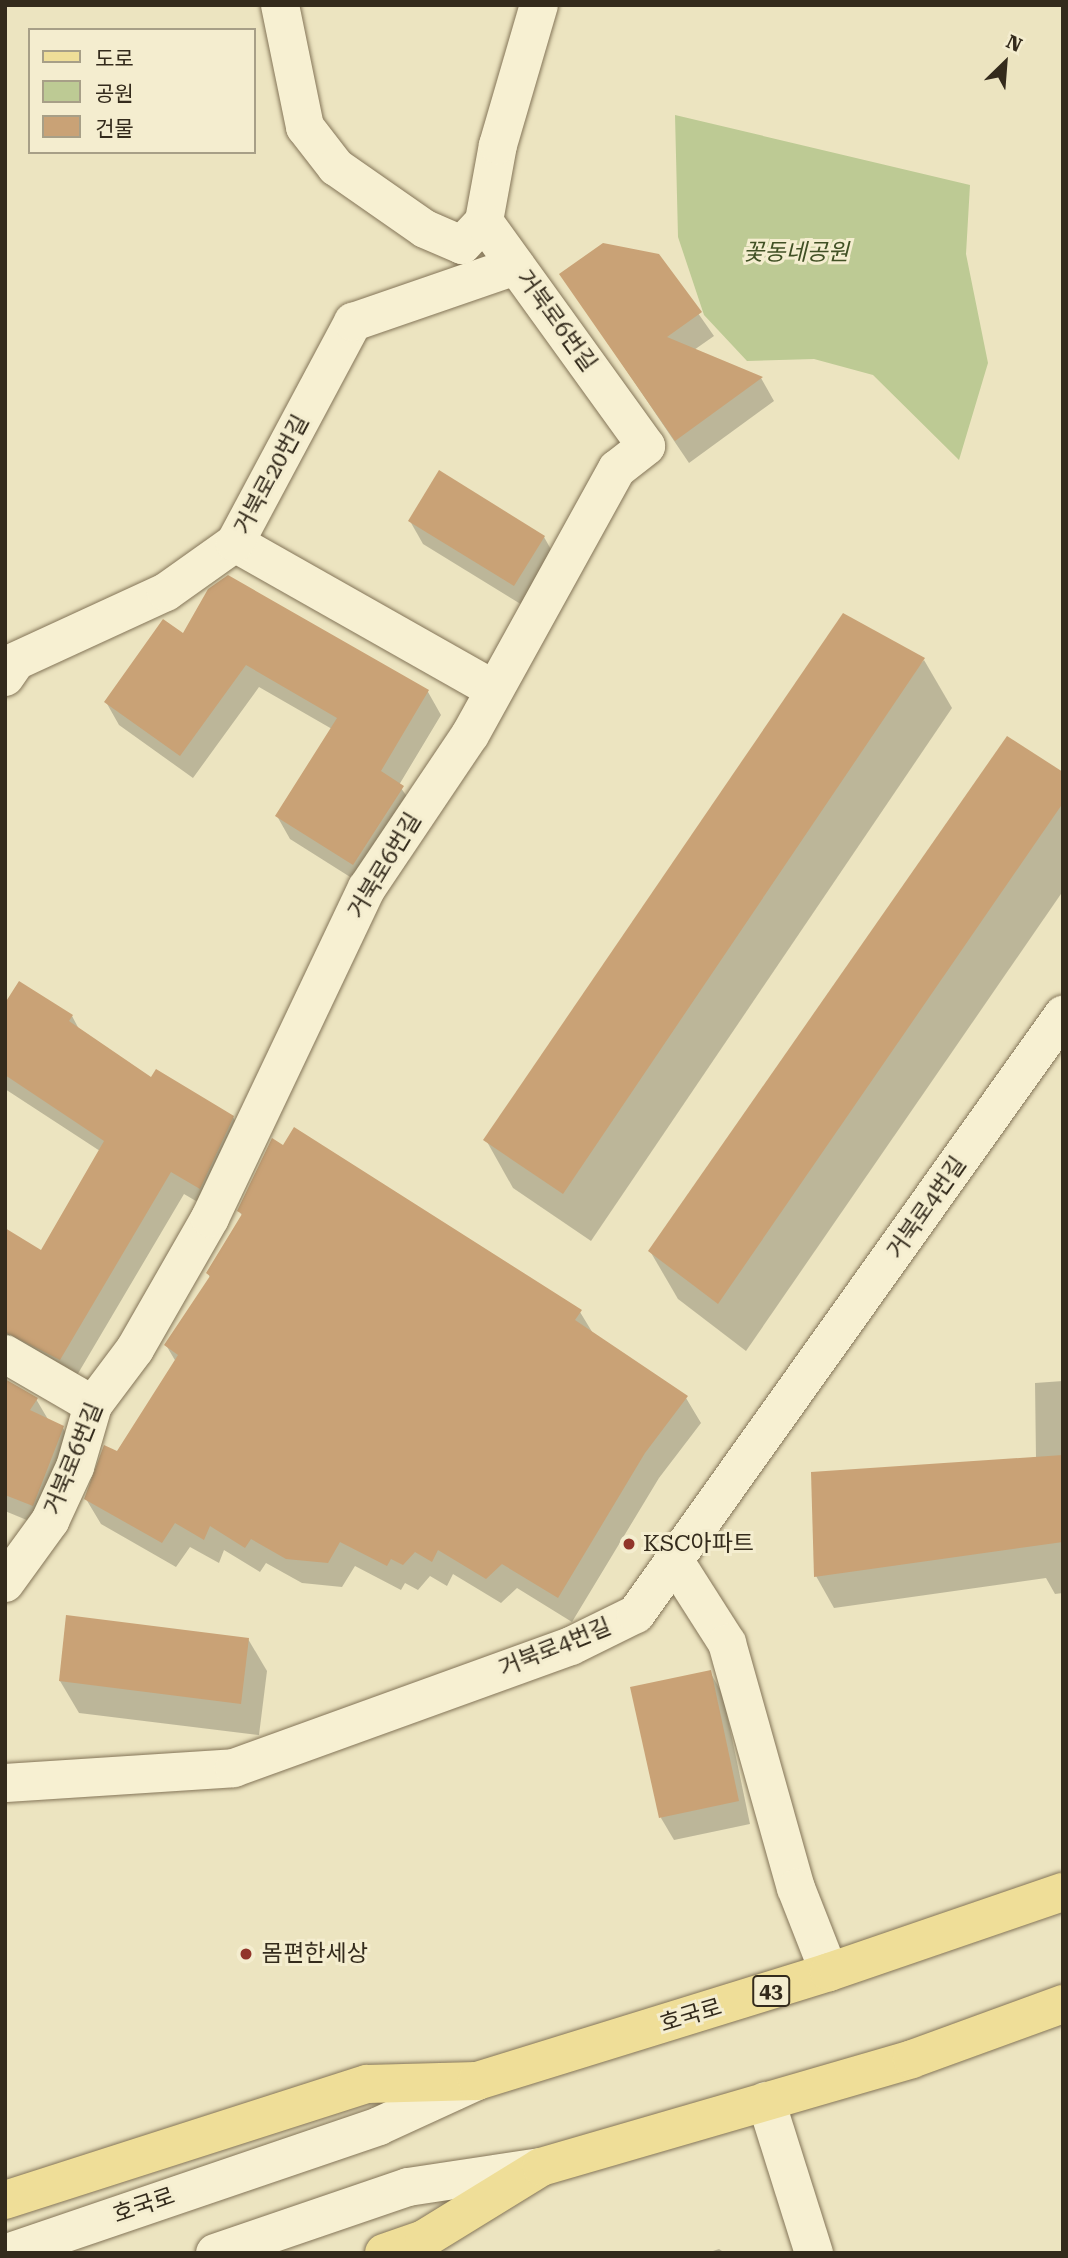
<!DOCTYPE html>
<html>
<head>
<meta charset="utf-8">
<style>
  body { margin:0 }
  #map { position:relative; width:1068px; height:2258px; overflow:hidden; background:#ece4c0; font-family:"Roboto Serif","Noto Sans KR",serif }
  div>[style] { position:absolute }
  .green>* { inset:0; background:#bdca94 }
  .shadow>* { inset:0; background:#0003 }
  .building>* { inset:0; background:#c9a276 }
  .roads { filter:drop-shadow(0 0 2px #847558) drop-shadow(0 0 2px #847558) }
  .street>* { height:38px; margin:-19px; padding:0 19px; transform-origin:19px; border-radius:19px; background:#f7f0d2 }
  .secondary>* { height:38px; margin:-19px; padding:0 19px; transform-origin:19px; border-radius:19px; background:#f7f0d2 }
  .primary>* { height:38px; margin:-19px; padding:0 19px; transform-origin:19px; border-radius:19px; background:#efde98 }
  .dots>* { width:19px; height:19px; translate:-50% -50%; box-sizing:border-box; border:4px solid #f4edcf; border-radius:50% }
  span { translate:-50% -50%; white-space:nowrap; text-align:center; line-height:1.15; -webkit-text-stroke:6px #f4edcf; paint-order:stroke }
  .shield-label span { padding:2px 5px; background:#f4edcf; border:2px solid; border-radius:5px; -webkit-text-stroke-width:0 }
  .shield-label { font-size:21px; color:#342b1c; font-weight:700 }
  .park-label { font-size:23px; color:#405024; font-style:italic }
  .street-label { font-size:23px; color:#342b1c }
  .poi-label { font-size:23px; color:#342b1c }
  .left { translate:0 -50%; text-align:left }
  .frame { position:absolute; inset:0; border:7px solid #342b1c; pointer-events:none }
  .legend { position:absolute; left:28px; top:28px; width:228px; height:126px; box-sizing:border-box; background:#f4edcf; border:2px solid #a79f87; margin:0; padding:9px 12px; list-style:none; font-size:21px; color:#342b1c }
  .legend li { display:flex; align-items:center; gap:14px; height:35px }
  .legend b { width:35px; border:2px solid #a79f87 }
  .north { position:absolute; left:970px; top:28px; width:70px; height:70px; -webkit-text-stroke:5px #f4edcf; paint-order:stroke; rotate:25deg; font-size:19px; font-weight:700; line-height:28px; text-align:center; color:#342b1c }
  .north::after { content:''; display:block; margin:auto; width:24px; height:32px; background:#342b1c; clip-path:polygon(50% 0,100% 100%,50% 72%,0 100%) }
</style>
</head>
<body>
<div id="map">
  <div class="green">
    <i style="clip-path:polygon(675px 115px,970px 185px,966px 254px,988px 363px,959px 460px,873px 375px,814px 359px,747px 361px,704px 315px,678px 237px)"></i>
  </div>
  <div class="shadow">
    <i style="clip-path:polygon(658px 256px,714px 336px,694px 350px,761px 378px,774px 401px,689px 463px,562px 275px)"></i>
    <i style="clip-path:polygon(410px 521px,544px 537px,557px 560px,527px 608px,423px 544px)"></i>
    <i style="clip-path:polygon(228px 577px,428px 692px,441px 715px,399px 785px,416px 810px,366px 887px,290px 839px,277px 816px,332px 729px,259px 687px,193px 778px,119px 725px,106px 702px,183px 636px)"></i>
    <i style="clip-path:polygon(924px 660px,952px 708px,591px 1241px,513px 1188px,486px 1140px)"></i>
    <i style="clip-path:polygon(1063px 775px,1063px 891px,746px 1351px,678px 1299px,650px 1251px)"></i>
    <i style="clip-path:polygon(5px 1006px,72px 1016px,80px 1031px,152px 1079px,233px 1117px,246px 1140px,213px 1211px,184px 1194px,73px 1382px,5px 1363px,5px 1230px,42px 1252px,100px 1151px,5px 1089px)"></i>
    <i style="clip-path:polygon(239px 1211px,580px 1312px,594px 1335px,686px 1398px,701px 1423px,659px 1478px,572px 1622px,517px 1588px,501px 1603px,453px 1574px,447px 1586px,430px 1576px,418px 1590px,405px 1583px,401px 1590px,355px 1566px,342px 1587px,302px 1583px,266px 1563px,260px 1572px,224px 1550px,219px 1563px,190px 1547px,176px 1567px,101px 1524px,86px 1499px,176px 1362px,166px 1345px,210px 1278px,208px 1273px,243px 1217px)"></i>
    <i style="clip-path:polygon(5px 1380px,36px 1399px,49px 1421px,63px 1428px,76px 1451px,46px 1528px,5px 1511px)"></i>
    <i style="clip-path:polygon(1063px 1381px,1063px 1593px,1055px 1594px,1046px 1578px,834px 1608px,816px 1576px,1036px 1459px,1035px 1383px)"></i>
    <i style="clip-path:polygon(248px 1639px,267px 1671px,259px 1735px,79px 1713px,60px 1681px)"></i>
    <i style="clip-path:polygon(710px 1672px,723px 1695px,750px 1824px,674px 1840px,661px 1818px)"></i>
    <i style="clip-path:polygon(719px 2249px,725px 2253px,707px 2253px)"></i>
  </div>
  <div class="building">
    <i style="clip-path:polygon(603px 243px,659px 254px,702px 312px,667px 337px,763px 377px,675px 441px,559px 274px)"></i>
    <i style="clip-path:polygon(439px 470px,545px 536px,514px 586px,408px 521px)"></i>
    <i style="clip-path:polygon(228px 575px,429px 690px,381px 771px,404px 786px,353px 865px,275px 816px,337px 718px,246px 665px,180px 756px,104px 702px,163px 619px,183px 633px,208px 589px)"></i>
    <i style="clip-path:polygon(843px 613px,925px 658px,563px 1194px,483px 1140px)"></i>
    <i style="clip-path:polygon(1007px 736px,1063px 772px,1063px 803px,718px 1304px,648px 1251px)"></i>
    <i style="clip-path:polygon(19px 981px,73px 1015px,69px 1021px,151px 1077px,156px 1069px,234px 1116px,200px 1189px,171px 1172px,60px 1360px,5px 1332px,5px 1228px,41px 1250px,104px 1141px,5px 1075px,5px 1003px)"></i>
    <i style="clip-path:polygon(294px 1127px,582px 1310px,575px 1320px,688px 1396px,645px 1453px,558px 1598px,502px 1564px,486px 1579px,438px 1550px,432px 1562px,415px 1552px,403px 1565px,391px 1559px,387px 1566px,340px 1542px,328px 1563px,286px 1559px,251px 1539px,245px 1548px,210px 1526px,204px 1540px,175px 1523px,162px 1543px,84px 1499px,104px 1445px,117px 1451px,178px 1355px,164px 1345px,210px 1276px,206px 1273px,242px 1214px,237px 1211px,272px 1138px,283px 1145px)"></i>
    <i style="clip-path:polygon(5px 1379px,38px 1398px,30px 1410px,64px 1426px,33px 1506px,5px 1495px)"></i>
    <i style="clip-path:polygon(1063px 1455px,1063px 1542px,814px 1577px,811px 1472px)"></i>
    <i style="clip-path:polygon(66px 1615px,249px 1638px,241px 1704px,59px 1681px)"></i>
    <i style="clip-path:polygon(711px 1670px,739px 1801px,659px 1818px,630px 1687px)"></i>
  </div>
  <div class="roads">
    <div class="street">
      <i style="left:280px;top:5px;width:125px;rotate:78.4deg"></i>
      <i style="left:305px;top:127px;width:51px;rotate:52.2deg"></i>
      <i style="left:336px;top:167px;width:108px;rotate:34.9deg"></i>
      <i style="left:425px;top:229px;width:40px;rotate:23.4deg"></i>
      <i style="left:462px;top:245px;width:33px;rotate:-47deg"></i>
      <i style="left:484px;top:221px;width:77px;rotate:-79.6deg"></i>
      <i style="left:498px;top:145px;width:146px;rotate:-73.7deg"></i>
      <i style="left:235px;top:543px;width:296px;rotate:29.5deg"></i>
      <i style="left:5px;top:677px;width:19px;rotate:-55deg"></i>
      <i style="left:16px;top:661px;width:165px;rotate:-24.7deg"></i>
      <i style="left:166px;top:592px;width:85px;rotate:-35.4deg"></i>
      <i style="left:235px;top:543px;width:251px;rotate:-61.9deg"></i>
      <i style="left:353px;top:322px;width:172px;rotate:-19deg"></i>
      <i style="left:5px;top:1354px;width:102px;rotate:30.1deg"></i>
      <i style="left:676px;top:1563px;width:95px;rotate:57.5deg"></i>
      <i style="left:727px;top:1643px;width:255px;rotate:74.3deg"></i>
      <i style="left:796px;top:1888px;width:90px;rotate:68.6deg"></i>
      <i style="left:5px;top:1583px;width:77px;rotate:-54deg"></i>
      <i style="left:50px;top:1521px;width:60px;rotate:-65.2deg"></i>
      <i style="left:75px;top:1467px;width:65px;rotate:-73.8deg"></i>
      <i style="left:93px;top:1405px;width:70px;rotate:-53.1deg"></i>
      <i style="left:135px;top:1349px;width:151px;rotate:-60.2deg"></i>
      <i style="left:210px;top:1218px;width:365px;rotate:-64.6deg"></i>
      <i style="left:367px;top:888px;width:184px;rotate:-56.1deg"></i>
      <i style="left:470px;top:735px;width:304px;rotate:-61.1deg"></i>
      <i style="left:617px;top:469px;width:37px;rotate:-38deg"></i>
      <i style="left:646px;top:446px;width:277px;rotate:-125.8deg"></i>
      <i style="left:5px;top:1783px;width:229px;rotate:-3.7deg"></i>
      <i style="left:234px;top:1768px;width:358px;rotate:-19.9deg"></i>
      <i style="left:571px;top:1646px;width:72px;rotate:-26.2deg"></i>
      <i style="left:636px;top:1614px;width:736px;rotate:-54.52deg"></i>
      <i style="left:766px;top:2101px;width:159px;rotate:72.5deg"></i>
    </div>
    <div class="secondary">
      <i style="left:7px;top:2253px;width:393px;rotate:-18.8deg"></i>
      <i style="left:379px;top:2126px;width:108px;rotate:-24.7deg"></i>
      <i style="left:215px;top:2253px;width:204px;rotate:-18.9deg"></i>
      <i style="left:408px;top:2187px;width:134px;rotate:-8.6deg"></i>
    </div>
    <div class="primary">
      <i style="left:5px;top:2200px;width:380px;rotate:-17.8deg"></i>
      <i style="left:367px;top:2084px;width:110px;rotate:-1.6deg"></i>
      <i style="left:477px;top:2081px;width:368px;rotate:-17.2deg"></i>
      <i style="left:829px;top:1972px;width:247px;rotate:-18.9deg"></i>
      <i style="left:384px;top:2253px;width:42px;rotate:-19.3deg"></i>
      <i style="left:424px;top:2239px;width:137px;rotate:-31.6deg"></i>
      <i style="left:541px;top:2167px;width:386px;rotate:-16.2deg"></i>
      <i style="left:912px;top:2059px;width:161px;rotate:-20deg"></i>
    </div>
  </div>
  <div class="dots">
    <i style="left:629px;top:1544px;background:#91352a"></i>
    <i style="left:246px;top:1954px;background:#91352a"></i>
  </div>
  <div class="shield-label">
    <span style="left:771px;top:1991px">43</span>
  </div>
  <div class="park-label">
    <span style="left:796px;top:253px">꽃동네공원</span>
  </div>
  <div class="street-label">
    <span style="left:556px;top:321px;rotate:54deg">거북로6번길</span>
    <span style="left:272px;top:475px;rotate:-62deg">거북로20번길</span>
    <span style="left:385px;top:866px;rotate:-59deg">거북로6번길</span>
    <span style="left:927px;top:1208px;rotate:-55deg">거북로4번길</span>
    <span style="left:74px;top:1459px;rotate:-68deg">거북로6번길</span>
    <span style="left:555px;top:1648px;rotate:-22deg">거북로4번길</span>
    <span style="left:691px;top:2016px;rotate:-17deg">호국로</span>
    <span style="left:144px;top:2206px;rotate:-19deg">호국로</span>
  </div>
  <div class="poi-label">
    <span class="left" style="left:643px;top:1544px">KSC아파트</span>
    <span class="left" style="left:262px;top:1954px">몸편한세상</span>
  </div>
  <div class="frame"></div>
  <ul class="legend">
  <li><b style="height:9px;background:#efde98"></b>도로</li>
  <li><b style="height:19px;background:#bdca94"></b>공원</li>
  <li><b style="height:19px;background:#c9a276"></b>건물</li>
  </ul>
  <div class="north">N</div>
</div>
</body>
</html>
